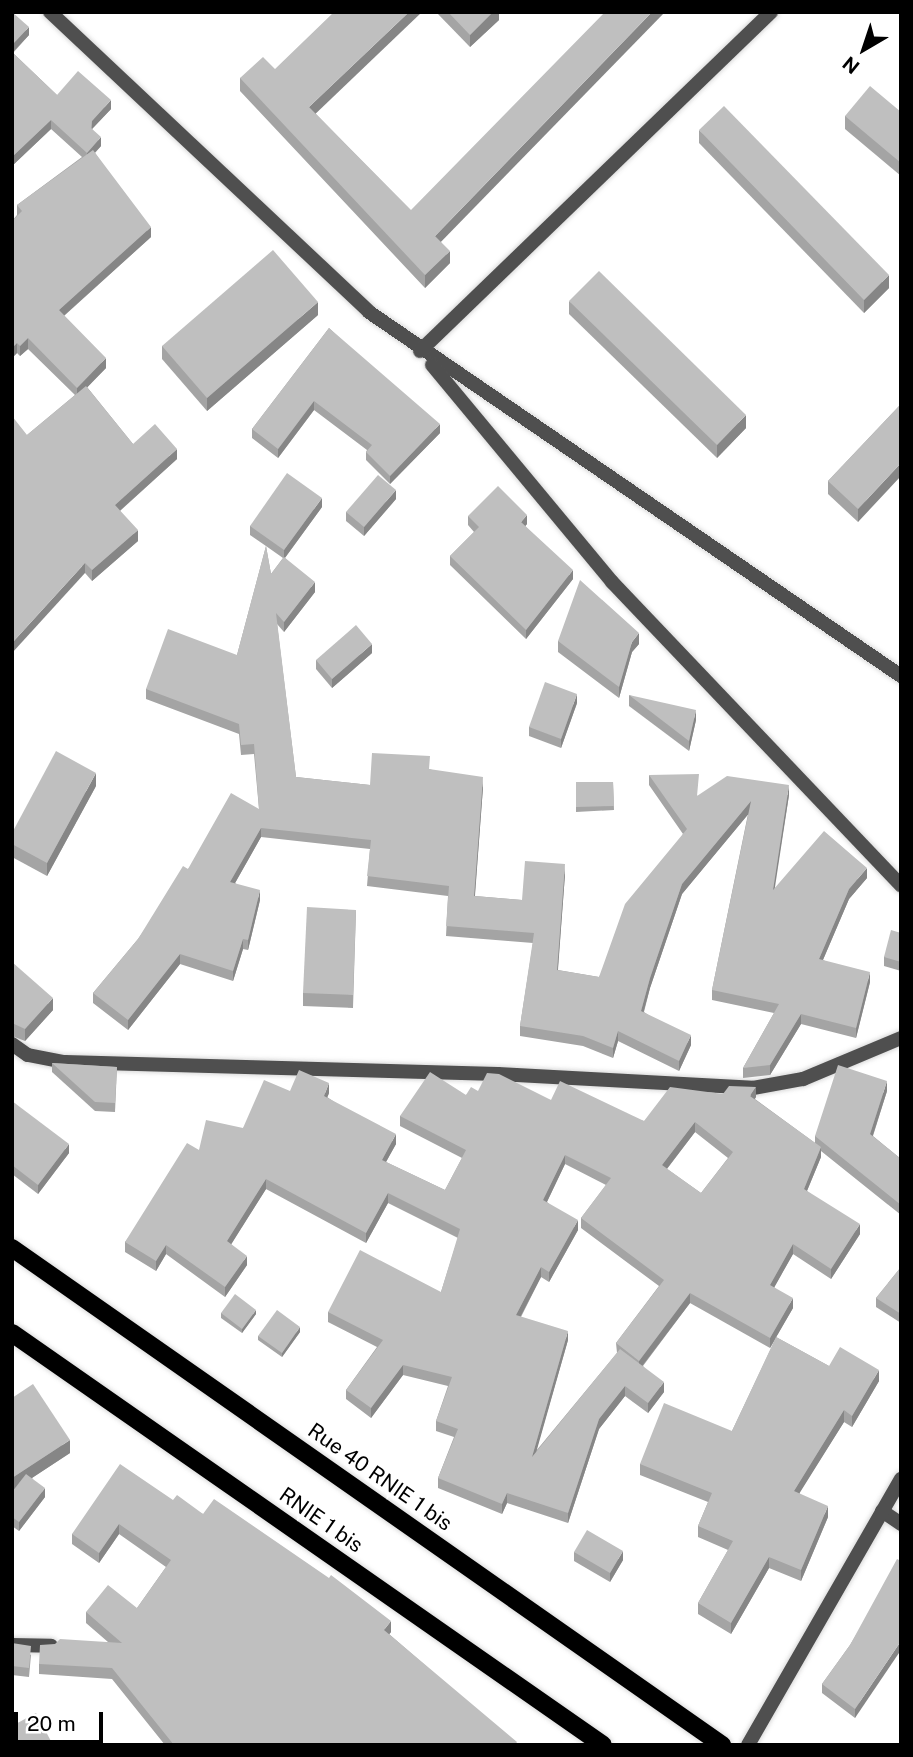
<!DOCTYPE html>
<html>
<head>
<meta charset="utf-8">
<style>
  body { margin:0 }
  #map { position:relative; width:913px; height:1757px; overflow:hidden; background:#fff; font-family:"Public Sans",sans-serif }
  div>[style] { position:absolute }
  .roads { filter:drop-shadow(0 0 2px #dbdbdb) drop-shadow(0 0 2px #dbdbdb) }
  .minor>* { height:14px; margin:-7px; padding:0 7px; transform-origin:7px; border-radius:7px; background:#4f4f4f }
  .primary>* { height:18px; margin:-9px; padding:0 9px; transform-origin:9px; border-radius:9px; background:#000 }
  .wall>* { inset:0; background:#a4a4a4 }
  .shaded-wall>* { inset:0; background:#868686 }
  .building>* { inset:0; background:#bfbfbf }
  span { translate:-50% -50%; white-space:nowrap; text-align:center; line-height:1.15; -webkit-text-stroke:7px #fff; paint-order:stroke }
  .street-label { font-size:21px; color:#000 }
  .frame { position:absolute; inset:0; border:14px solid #000; pointer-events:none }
  .north { position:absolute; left:829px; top:14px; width:70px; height:70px; -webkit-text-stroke:5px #fff; paint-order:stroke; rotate:219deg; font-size:19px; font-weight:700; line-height:28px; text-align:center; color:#000 }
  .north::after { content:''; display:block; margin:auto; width:24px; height:32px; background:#000; clip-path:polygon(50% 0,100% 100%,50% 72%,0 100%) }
  .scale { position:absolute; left:14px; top:1712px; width:89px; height:32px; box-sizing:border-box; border:4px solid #000; border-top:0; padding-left:9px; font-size:21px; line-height:24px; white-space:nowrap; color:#000; -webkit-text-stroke:5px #fff; paint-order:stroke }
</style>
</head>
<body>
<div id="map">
  <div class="roads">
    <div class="minor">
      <i style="left:50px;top:12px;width:438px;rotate:43.2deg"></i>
      <i style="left:369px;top:312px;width:645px;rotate:34.38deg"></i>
      <i style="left:420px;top:351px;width:488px;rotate:-44deg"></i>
      <i style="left:432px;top:365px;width:282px;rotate:50.3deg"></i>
      <i style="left:612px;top:582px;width:419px;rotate:46.4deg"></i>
      <i style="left:12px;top:1044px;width:19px;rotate:35deg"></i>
      <i style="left:28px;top:1055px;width:38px;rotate:11deg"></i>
      <i style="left:65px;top:1062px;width:433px;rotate:1.6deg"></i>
      <i style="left:498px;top:1074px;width:255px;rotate:3.1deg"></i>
      <i style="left:753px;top:1088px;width:51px;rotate:-10.2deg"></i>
      <i style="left:803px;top:1079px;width:106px;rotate:-22.7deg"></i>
      <i style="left:882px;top:1511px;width:23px;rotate:34deg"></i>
      <i style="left:12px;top:1645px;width:39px;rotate:1deg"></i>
      <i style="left:748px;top:1745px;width:307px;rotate:-60.1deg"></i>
    </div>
    <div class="primary">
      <i style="left:12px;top:1248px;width:867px;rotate:34.99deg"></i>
      <i style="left:12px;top:1333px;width:720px;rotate:34.88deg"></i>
    </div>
  </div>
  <div class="wall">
    <i style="clip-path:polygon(12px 12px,29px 35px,13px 53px,57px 95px,111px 109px,92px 129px,101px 146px,95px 153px,151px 237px,64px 316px,106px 368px,87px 387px,133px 444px,177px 459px,120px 511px,138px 541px,92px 581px,85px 573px,27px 435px,75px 395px,28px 349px,20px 356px,17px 353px,12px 358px,12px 221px,17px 215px,17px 205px,82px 157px,51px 129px,12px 166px)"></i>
    <i style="clip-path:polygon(436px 12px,499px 12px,499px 20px,470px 47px)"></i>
    <i style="clip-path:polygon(275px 69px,316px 114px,441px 242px,450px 263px,425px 288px,240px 91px,240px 78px)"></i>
    <i style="clip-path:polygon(901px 112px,901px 176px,845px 129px,845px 116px)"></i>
    <i style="clip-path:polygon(699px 130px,889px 288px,864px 313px,699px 143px)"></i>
    <i style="clip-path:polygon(569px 301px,746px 428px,717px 458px,569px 314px)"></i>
    <i style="clip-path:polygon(318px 315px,207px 411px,162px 359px,162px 346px)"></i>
    <i style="clip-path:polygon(329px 328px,440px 433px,390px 484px,366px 460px,366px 452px,367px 450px,314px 410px,278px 458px,252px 438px,252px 429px)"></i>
    <i style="clip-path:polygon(901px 404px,858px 522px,828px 494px,828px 481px)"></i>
    <i style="clip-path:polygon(396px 499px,364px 536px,346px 521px,346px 512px)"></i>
    <i style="clip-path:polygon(evenodd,322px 507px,285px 558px,315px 592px,284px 632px,277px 624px,296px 777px,370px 785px,429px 769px,483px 787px,475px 896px,522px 900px,565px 874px,558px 970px,599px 977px,683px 834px,649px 785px,649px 775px,698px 796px,789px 795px,774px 888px,867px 878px,849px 899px,823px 960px,870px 982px,856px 1038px,801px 1024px,770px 1075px,743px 1078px,743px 1068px,774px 1013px,712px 1000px,712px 990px,748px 814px,682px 894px,650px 988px,644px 1012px,691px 1045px,679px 1071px,618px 1041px,613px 1058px,583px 1046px,520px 1036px,520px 1026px,533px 943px,446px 936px,448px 896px,367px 886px,370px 849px,261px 837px,235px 883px,260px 900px,248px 950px,243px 949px,233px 981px,180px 964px,128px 1030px,93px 1003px,93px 993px,138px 939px,188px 869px,259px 809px,254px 754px,241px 755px,239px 734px,146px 699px,146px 689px,237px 655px,266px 546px,250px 535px,250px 526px,322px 507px,266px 546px,283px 558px,271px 574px,266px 546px)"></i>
    <i style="clip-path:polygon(468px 516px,527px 524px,525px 526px,573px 579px,526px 639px,450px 565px,450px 556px,474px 532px,468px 525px)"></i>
    <i style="clip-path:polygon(901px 555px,901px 575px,899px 573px,899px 557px)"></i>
    <i style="clip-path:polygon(558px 641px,639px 644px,632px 652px,619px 698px,558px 652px)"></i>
    <i style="clip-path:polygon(372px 653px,332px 688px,316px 669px,316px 660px)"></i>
    <i style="clip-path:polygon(629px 695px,696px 720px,689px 751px,629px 706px)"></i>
    <i style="clip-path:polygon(577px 703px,561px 748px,529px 736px,529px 727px)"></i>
    <i style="clip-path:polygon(576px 782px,613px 782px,614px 810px,576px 812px)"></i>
    <i style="clip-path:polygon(96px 786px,47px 876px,12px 857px,12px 833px)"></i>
    <i style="clip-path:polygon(356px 910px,353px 1008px,303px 1006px,303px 993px)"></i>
    <i style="clip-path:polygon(901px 933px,901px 971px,884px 966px,884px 957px)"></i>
    <i style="clip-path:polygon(12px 962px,53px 1010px,25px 1041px,12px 1036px)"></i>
    <i style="clip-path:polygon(52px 1063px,117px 1067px,115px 1112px,95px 1111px,52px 1072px)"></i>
    <i style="clip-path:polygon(evenodd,290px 1091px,329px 1093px,327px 1097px,396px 1144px,386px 1162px,445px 1190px,462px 1158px,400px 1126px,400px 1116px,478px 1091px,551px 1100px,644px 1121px,723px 1094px,756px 1097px,755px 1099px,815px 1143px,815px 1136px,887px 1091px,873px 1136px,901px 1159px,901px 1215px,821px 1151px,821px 1157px,807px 1191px,860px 1234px,831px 1279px,793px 1254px,774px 1287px,793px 1308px,776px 1337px,829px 1366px,879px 1381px,852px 1427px,844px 1422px,799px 1493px,828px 1517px,801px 1581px,769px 1568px,731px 1634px,698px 1614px,698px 1603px,728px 1550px,698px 1537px,698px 1526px,708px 1502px,640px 1475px,640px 1464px,732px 1431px,776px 1338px,770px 1348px,690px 1303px,643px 1366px,664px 1392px,648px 1413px,625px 1396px,599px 1429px,568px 1523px,507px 1503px,502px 1514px,438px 1488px,438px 1478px,454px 1437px,436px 1431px,436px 1421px,448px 1386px,403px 1375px,371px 1418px,346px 1399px,346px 1390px,377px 1347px,328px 1322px,328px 1312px,441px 1292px,458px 1238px,388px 1203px,366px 1243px,266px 1189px,231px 1244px,247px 1265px,225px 1297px,166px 1254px,156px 1271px,125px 1252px,125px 1242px,199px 1150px,243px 1128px,290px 1091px,695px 1132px,728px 1158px,701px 1193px,667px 1169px,695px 1132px,290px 1091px,565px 1164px,606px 1185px,581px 1218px,581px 1228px,659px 1286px,616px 1343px,617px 1353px,536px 1451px,568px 1340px,521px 1317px,541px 1277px,549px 1282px,578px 1230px,547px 1202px,565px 1164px)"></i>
    <i style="clip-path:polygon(12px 1101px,69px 1153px,38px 1194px,12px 1174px)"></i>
    <i style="clip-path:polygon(901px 1267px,901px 1323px,876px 1307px,876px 1298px)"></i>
    <i style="clip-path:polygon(221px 1313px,256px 1314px,242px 1333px,221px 1318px)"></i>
    <i style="clip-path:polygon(300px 1332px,282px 1357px,258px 1340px,258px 1336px)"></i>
    <i style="clip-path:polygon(12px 1398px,70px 1453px,32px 1478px,45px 1497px,19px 1531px,12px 1526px,12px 1492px,14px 1490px,12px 1491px)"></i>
    <i style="clip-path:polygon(173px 1500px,203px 1514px,391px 1632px,389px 1634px,517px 1745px,165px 1745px,112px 1679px,39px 1674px,39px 1664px,108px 1642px,86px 1623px,86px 1612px,137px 1608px,166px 1567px,119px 1534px,99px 1563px,72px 1544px,72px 1534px)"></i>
    <i style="clip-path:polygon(574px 1552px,623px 1560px,610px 1582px,574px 1561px)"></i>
    <i style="clip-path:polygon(901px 1561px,855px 1718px,822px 1693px,822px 1684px,850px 1645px)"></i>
    <i style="clip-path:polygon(12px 1643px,31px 1655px,29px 1677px,12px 1675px)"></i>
  </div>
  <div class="shaded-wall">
    <i style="clip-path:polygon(409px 12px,422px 12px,309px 120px,309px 107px)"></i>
    <i style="clip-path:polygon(493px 12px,499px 12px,499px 20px,470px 47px,470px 35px)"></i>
    <i style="clip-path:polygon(652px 12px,665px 12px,435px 248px,435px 236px)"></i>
    <i style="clip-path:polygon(29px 27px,29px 35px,12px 53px,12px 45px)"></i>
    <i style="clip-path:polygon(111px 100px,111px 109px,92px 129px,92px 121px)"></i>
    <i style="clip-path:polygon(51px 120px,51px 129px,12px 166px,12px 157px)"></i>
    <i style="clip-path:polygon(101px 137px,101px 146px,87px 161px,87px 153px)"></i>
    <i style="clip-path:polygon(151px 227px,151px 237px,59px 320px,59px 310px)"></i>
    <i style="clip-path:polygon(450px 251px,450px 263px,425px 288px,425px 275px)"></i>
    <i style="clip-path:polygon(889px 275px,889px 288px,864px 313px,864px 300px)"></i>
    <i style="clip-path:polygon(318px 302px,318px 315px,207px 411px,207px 398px)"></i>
    <i style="clip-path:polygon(28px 338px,28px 349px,20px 356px,20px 346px)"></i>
    <i style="clip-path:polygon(17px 343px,17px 353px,12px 358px,12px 348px)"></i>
    <i style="clip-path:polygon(106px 358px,106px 368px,77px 398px,77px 388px)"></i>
    <i style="clip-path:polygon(314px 401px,314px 410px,278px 458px,278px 449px)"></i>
    <i style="clip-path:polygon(746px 415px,746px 428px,717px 458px,717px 445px)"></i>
    <i style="clip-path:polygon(440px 424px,440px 433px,390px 484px,390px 476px)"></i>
    <i style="clip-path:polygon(177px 449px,177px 459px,115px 515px,115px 505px)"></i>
    <i style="clip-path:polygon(901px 463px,901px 476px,858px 522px,858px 509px)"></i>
    <i style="clip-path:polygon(396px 490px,396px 499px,364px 536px,364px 527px)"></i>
    <i style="clip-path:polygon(322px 498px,322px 507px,284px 559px,284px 550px)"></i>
    <i style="clip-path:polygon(527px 515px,527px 524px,521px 531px,521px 522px)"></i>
    <i style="clip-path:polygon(138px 530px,138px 541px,92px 581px,92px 570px)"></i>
    <i style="clip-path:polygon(85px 563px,85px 573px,12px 653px,12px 643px)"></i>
    <i style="clip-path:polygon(573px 570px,573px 579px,526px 639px,526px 630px)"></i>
    <i style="clip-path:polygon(315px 582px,315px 592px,284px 632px,284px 622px)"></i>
    <i style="clip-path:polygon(639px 633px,639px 644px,632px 652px,619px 698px,619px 687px,632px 642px)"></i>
    <i style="clip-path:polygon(372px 644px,372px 653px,332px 688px,332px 679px)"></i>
    <i style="clip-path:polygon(577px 694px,577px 703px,561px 748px,561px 739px)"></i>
    <i style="clip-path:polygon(696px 710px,696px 720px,689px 751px,689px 741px)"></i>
    <i style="clip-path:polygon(96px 773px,96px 786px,47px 876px,47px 863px)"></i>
    <i style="clip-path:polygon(483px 777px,483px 787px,474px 906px,474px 896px)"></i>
    <i style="clip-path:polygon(789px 785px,789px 795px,773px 900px,773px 890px)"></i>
    <i style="clip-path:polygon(751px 801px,751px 811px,682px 894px,650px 988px,641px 1021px,641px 1011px,650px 978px,682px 884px)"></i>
    <i style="clip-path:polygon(261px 828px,261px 837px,230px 892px,230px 882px)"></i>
    <i style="clip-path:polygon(565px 864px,565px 874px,557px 980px,557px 970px)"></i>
    <i style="clip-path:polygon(867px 868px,867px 878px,849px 899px,819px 969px,819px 959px,849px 889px)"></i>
    <i style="clip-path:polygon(260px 890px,260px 900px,248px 950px,248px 940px)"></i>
    <i style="clip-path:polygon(243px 939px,243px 949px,233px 981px,233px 971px)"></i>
    <i style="clip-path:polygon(180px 954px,180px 964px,128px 1030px,128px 1020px)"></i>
    <i style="clip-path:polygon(870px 972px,870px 982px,856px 1038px,856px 1028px)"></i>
    <i style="clip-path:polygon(53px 998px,53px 1010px,25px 1041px,25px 1029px)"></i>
    <i style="clip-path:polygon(801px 1014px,801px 1024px,770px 1075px,770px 1065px)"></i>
    <i style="clip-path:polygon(618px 1031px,618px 1041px,613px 1058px,613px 1048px)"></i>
    <i style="clip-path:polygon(691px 1035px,691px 1045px,679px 1071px,679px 1061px)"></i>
    <i style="clip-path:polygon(14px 1061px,14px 1070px,12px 1073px,12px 1064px)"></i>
    <i style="clip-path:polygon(887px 1081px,887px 1091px,870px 1144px,870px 1134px)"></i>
    <i style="clip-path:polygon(329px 1083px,329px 1093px,324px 1106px,324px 1096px)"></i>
    <i style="clip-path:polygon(756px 1087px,756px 1097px,750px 1105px,750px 1096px)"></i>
    <i style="clip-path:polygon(695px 1122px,695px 1132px,662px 1175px,662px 1165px)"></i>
    <i style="clip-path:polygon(396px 1134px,396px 1144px,382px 1169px,382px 1160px)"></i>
    <i style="clip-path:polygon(69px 1144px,69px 1153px,38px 1194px,38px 1185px)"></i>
    <i style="clip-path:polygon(821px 1147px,821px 1157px,804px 1198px,804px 1189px)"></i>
    <i style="clip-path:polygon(565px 1155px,565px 1164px,543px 1210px,543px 1200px)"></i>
    <i style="clip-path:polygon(266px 1179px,266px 1189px,227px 1251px,227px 1241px)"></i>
    <i style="clip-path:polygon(388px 1193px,388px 1203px,366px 1243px,366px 1233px)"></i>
    <i style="clip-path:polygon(578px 1220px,578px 1230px,549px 1282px,549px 1272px)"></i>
    <i style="clip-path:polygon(860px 1224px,860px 1234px,831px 1279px,831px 1269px)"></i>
    <i style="clip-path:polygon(793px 1244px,793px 1254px,770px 1295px,770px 1285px)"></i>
    <i style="clip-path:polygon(166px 1245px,166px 1254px,156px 1271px,156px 1261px)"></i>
    <i style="clip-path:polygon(247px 1256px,247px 1265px,225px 1297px,225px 1287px)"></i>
    <i style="clip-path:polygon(541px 1267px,541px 1277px,516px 1325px,516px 1315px)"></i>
    <i style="clip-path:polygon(690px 1293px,690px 1303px,639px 1370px,639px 1361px)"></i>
    <i style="clip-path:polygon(793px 1298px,793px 1308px,770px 1348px,770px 1338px)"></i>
    <i style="clip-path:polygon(256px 1310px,256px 1314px,242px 1333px,242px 1329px)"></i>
    <i style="clip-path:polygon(300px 1327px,300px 1332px,282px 1357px,282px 1353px)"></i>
    <i style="clip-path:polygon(568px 1331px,568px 1340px,532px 1467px,532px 1457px)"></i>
    <i style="clip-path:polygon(403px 1365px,403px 1375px,371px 1418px,371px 1408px)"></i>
    <i style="clip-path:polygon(879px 1370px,879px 1381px,852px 1427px,852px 1416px)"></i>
    <i style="clip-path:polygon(664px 1382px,664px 1392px,648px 1413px,648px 1403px)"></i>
    <i style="clip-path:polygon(625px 1386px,625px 1396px,599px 1429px,568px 1523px,568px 1513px,599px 1419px)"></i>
    <i style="clip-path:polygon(844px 1410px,844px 1422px,794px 1502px,794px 1491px)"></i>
    <i style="clip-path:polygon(70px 1440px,70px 1453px,12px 1491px,12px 1478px)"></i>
    <i style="clip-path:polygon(45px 1488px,45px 1497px,19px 1531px,19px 1522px)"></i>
    <i style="clip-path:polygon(507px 1493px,507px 1503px,502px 1514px,502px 1504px)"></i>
    <i style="clip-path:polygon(828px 1506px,828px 1517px,801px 1581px,801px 1570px)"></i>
    <i style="clip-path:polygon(119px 1524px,119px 1534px,99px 1563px,99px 1553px)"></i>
    <i style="clip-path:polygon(623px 1551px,623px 1560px,610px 1582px,610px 1573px)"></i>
    <i style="clip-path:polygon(769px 1557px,769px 1568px,731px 1634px,731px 1623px)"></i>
    <i style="clip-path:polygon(391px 1621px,391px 1632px,384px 1641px,384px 1630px)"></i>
    <i style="clip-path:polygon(901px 1641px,901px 1650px,855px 1718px,855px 1709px)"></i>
  </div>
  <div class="building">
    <i style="clip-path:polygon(12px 12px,29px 27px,12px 45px)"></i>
    <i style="clip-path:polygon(334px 12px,409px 12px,309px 107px,411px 210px,605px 12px,652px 12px,435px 236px,450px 251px,425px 275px,240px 78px,263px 57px,275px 69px)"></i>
    <i style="clip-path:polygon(448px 12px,493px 12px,470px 35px)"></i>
    <i style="clip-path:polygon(12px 52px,57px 95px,78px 71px,111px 100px,92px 121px,91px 128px,101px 137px,87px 153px,51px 120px,12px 157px)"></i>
    <i style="clip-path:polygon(870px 86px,901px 112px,901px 163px,845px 116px)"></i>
    <i style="clip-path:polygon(724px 106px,889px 275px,864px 300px,699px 130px)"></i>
    <i style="clip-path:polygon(93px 150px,151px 227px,59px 310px,106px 358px,77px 388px,28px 338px,20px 346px,17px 343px,12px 348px,12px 221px,22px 211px,17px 205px)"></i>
    <i style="clip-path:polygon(273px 250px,318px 302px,207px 398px,162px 346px)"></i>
    <i style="clip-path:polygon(599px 271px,746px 415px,717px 445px,569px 301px)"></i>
    <i style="clip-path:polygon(329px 328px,440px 424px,390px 476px,366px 452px,372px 445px,314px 401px,278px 449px,252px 429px)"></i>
    <i style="clip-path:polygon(86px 386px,133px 444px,155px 424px,177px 449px,115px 505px,138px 530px,92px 570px,85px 563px,12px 643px,12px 416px,27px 435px)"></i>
    <i style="clip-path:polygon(901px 404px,901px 463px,858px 509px,828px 481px)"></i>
    <i style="clip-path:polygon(287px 473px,322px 498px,284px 550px,250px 526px)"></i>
    <i style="clip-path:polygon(378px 475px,396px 490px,364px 527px,346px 512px)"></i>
    <i style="clip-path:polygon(498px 486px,527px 515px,521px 522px,573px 570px,526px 630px,450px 556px,479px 527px,468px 516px)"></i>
    <i style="clip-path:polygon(266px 546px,271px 574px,284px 557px,315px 582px,284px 622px,276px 613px,296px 777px,370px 785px,372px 753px,430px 756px,429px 769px,483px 777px,474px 896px,522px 900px,525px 861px,565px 864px,557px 970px,599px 977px,625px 904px,687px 829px,649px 775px,699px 774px,697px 796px,727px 776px,789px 785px,773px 890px,824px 831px,867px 868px,849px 889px,819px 959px,870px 972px,856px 1028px,801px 1014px,770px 1065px,743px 1068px,779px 1004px,712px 990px,751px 801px,682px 884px,650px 978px,641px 1011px,691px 1035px,679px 1061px,618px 1031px,613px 1048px,583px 1036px,520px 1026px,534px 933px,446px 926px,449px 886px,367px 876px,371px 840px,261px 828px,230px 882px,260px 890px,248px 940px,243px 939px,233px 971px,180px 954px,128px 1020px,93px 993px,138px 939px,183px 866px,188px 869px,231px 793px,259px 809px,254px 744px,241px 745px,239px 724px,146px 689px,168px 629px,237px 655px)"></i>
    <i style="clip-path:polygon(580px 580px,639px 633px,632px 642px,619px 687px,558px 641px)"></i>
    <i style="clip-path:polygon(356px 625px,372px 644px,332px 679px,316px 660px)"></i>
    <i style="clip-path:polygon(545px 682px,577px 694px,561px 739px,529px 727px)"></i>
    <i style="clip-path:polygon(629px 695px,696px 710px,689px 741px)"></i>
    <i style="clip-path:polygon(56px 751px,96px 773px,47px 863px,12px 844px,12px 833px)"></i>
    <i style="clip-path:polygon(576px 782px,613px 782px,614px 806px,576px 807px)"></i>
    <i style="clip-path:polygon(307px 907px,356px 910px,353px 995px,303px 993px)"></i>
    <i style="clip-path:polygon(891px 930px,901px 933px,901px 962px,884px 957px)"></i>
    <i style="clip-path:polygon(12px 962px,53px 998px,25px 1029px,12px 1023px)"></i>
    <i style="clip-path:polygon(52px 1063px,117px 1067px,115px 1103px,95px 1102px)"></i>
    <i style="clip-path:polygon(838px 1065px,887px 1081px,870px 1134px,901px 1159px,901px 1205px,815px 1136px)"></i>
    <i style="clip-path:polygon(evenodd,299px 1070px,329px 1083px,324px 1096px,396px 1134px,382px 1160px,445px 1190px,466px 1150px,400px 1116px,430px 1072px,466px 1095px,471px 1087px,478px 1091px,487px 1073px,499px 1074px,551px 1100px,560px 1081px,644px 1121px,670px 1087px,723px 1094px,729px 1086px,756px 1087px,750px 1096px,821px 1147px,804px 1189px,860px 1224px,831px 1269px,793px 1244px,770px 1285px,793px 1298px,770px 1338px,690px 1293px,639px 1361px,616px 1343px,664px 1280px,581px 1218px,611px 1178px,565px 1155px,543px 1200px,578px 1220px,549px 1272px,541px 1267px,516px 1315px,568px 1331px,532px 1457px,620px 1349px,664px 1382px,648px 1403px,625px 1386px,599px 1419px,568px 1513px,507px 1493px,502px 1504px,438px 1478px,458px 1429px,436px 1421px,452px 1377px,403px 1365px,371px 1408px,346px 1390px,383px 1340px,328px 1312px,360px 1250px,441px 1292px,460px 1229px,388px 1193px,366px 1233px,266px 1179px,227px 1241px,247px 1256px,225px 1287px,166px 1245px,156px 1261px,125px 1242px,187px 1143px,199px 1150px,206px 1120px,243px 1128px,264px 1080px,290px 1091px,299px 1070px,695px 1122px,733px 1152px,701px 1193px,662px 1165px,695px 1122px)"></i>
    <i style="clip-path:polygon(12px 1101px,69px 1144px,38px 1185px,12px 1165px)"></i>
    <i style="clip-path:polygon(901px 1267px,901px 1314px,876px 1298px)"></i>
    <i style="clip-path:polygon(235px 1294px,256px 1310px,242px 1329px,221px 1313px)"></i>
    <i style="clip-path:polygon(277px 1310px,300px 1327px,282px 1353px,258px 1336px)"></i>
    <i style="clip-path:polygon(776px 1337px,829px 1366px,840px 1347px,879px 1370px,852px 1416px,844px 1410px,794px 1491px,828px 1506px,801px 1570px,769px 1557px,731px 1623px,698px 1603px,733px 1541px,698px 1526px,712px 1493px,640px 1464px,664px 1403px,732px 1431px)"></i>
    <i style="clip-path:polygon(33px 1384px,70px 1440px,12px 1478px,12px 1398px)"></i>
    <i style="clip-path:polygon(120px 1464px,173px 1500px,177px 1495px,203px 1514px,214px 1499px,329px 1578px,331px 1575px,391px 1621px,384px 1630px,517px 1742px,515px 1745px,174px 1745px,112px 1668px,39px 1664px,40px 1645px,55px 1644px,60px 1639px,122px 1643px,86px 1612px,108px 1585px,137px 1608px,171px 1560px,119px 1524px,99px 1553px,72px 1534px)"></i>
    <i style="clip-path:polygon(26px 1474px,45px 1488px,19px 1522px,12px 1517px,12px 1492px)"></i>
    <i style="clip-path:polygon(587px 1530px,623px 1551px,610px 1573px,574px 1552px)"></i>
    <i style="clip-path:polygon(897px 1559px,901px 1561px,901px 1641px,855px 1709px,822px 1684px,850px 1645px)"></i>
    <i style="clip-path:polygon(12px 1643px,31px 1646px,29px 1668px,12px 1666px)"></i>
    <i style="clip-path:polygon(36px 1713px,53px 1745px,12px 1745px,12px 1726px)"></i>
  </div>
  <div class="street-label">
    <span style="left:380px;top:1477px;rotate:35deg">Rue 40 RNIE 1 bis</span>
    <span style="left:321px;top:1520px;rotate:35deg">RNIE 1 bis</span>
  </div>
  <div class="frame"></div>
  <div class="north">N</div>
  <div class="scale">20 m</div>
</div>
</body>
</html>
